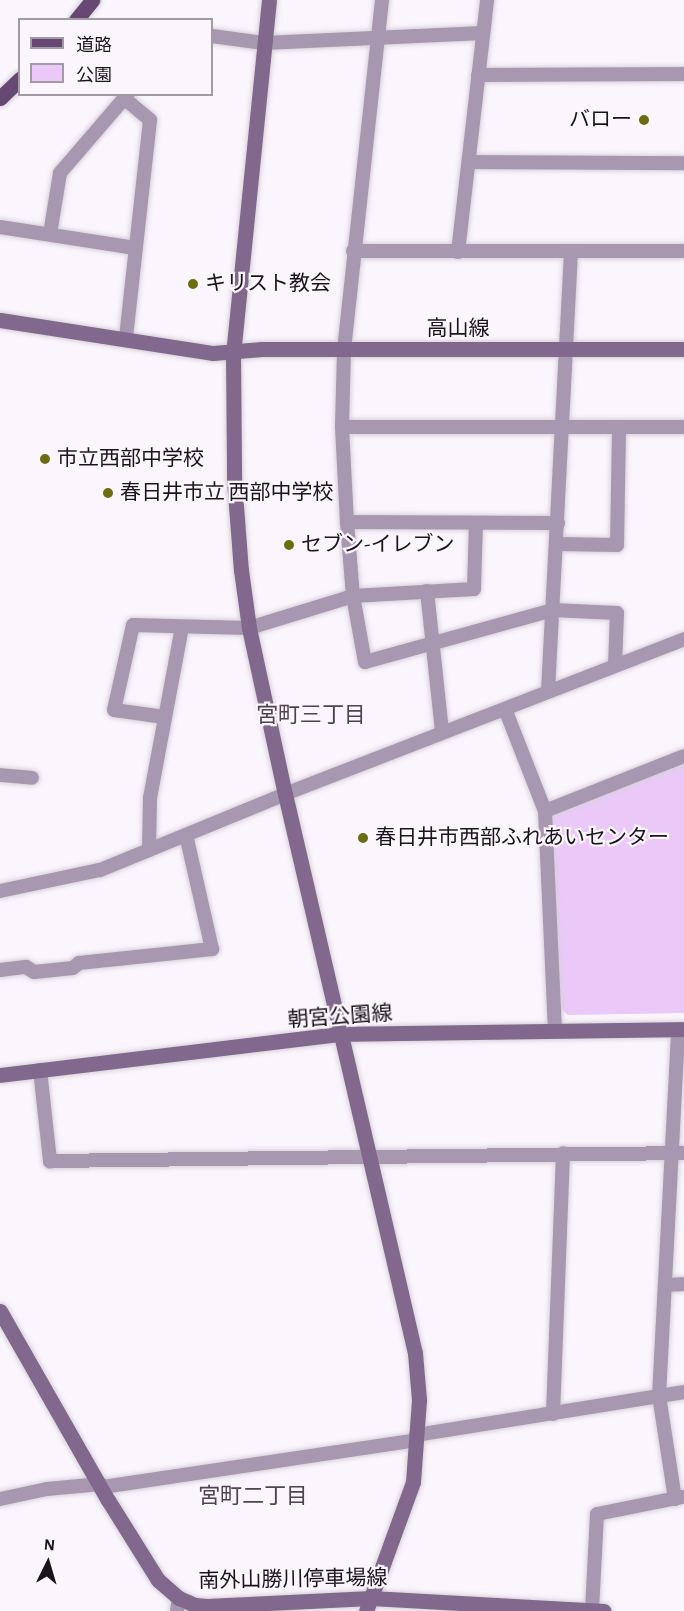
<!DOCTYPE html>
<html>
<head>
<meta charset="utf-8">
<style>
  body { margin:0 }
  #map { position:relative; width:684px; height:1611px; overflow:hidden; background:#fbf5fd; font-family:"Alegreya Sans","Noto Sans JP",sans-serif }
  div>[style] { position:absolute }
  .green>* { inset:0; background:#eac9f8 }
  .roads { filter:drop-shadow(0 0 2px #d7d1d9) drop-shadow(0 0 2px #d7d1d9) }
  .street>* { height:14px; margin:-7px; padding:0 7px; transform-origin:7px; border-radius:7px; background:#a897b0 }
  .secondary>* { height:15px; margin:-7.5px; padding:0 7.5px; transform-origin:7.5px; border-radius:7.5px; background:#81688c }
  .primary>* { height:15px; margin:-7.5px; padding:0 7.5px; transform-origin:7.5px; border-radius:7.5px; background:#664872 }
  .dots>* { width:16px; height:16px; translate:-50% -50%; box-sizing:border-box; border:3px solid #fbf5fd; border-radius:50% }
  span { translate:-50% -50%; white-space:nowrap; text-align:center; line-height:1.15; -webkit-text-stroke:4.5px #fbf5fd; paint-order:stroke }
  .poi-label { font-size:21px; color:#1a151c }
  .right { translate:-100% -50%; text-align:right }
  .left { translate:0 -50%; text-align:left }
  .street-label { font-size:21px; color:#1a151c }
  .neighbourhood-label { font-size:22px; color:#4e4353 }
  .legend { position:absolute; left:18px; top:18px; width:195px; height:78px; box-sizing:border-box; background:#fbf5fd; border:2px solid #a19ba3; margin:0; padding:8px 10px; list-style:none; font-size:18px; color:#1a151c }
  .legend li { display:flex; align-items:center; gap:12px; height:30px }
  .legend b { width:30px; border:2px solid #a19ba3 }
  .north { position:absolute; left:18px; top:1533px; width:60px; height:60px; -webkit-text-stroke:4px #fbf5fd; paint-order:stroke; rotate:5deg; font-size:16px; font-weight:700; line-height:24px; text-align:center; color:#1a151c }
  .north::after { content:''; display:block; margin:auto; width:21px; height:27px; background:#1a151c; clip-path:polygon(50% 0,100% 100%,50% 72%,0 100%) }
</style>
</head>
<body>
<div id="map">
  <div class="green">
    <i style="clip-path:polygon(684px 763px,684px 1013px,568px 1015px,561px 1009px,551px 819px,555px 813px)"></i>
  </div>
  <div class="roads">
    <div class="street">
      <i style="left:382px;top:0;width:352px;rotate:96.2deg"></i>
      <i style="left:344px;top:350px;width:77px;rotate:91.5deg"></i>
      <i style="left:342px;top:427px;width:95px;rotate:87deg"></i>
      <i style="left:347px;top:522px;width:74px;rotate:85.4deg"></i>
      <i style="left:353px;top:596px;width:67px;rotate:79.7deg"></i>
      <i style="left:365px;top:662px;width:194px;rotate:-15.5deg"></i>
      <i style="left:552px;top:610px;width:65px;rotate:2.6deg"></i>
      <i style="left:617px;top:613px;width:52px;rotate:92.2deg"></i>
      <i style="left:212px;top:36px;width:52px;rotate:7.7deg"></i>
      <i style="left:264px;top:43px;width:219px;rotate:-2.6deg"></i>
      <i style="left:478px;top:75px;width:206px;rotate:-0.3deg"></i>
      <i style="left:125px;top:99px;width:33px;rotate:40deg"></i>
      <i style="left:150px;top:120px;width:220px;rotate:96.3deg"></i>
      <i style="left:469px;top:162px;width:215px;rotate:0.3deg"></i>
      <i style="left:0;top:227px;width:137px;rotate:8.8deg"></i>
      <i style="left:50px;top:234px;width:62px;rotate:-80.7deg"></i>
      <i style="left:60px;top:173px;width:104px;rotate:-49.3deg"></i>
      <i style="left:353px;top:251px;width:331px"></i>
      <i style="left:458px;top:252px;width:254px;rotate:-83.4deg"></i>
      <i style="left:342px;top:427px;width:342px"></i>
      <i style="left:347px;top:522px;width:211px;rotate:0.3deg"></i>
      <i style="left:556px;top:544px;width:61px;rotate:0.9deg"></i>
      <i style="left:617px;top:545px;width:118px;rotate:-89deg"></i>
      <i style="left:427px;top:591px;width:142px;rotate:83.9deg"></i>
      <i style="left:548px;top:691px;width:440px;rotate:-87deg"></i>
      <i style="left:505px;top:709px;width:110px;rotate:68.6deg"></i>
      <i style="left:545px;top:811px;width:149px;rotate:-21.6deg"></i>
      <i style="left:164px;top:717px;width:50px;rotate:-172deg"></i>
      <i style="left:114px;top:710px;width:87px;rotate:-77.4deg"></i>
      <i style="left:133px;top:625px;width:116px;rotate:1.5deg"></i>
      <i style="left:249px;top:628px;width:109px;rotate:-17.1deg"></i>
      <i style="left:353px;top:596px;width:121px;rotate:-3.3deg"></i>
      <i style="left:474px;top:589px;width:66px;rotate:-88.3deg"></i>
      <i style="left:0;top:775px;width:32px;rotate:5deg"></i>
      <i style="left:545px;top:811px;width:220px;rotate:87.4deg"></i>
      <i style="left:149px;top:850px;width:52px;rotate:-88.9deg"></i>
      <i style="left:150px;top:798px;width:174px;rotate:-79.4deg"></i>
      <i style="left:0;top:891px;width:102px;rotate:-11.9deg"></i>
      <i style="left:100px;top:870px;width:200px;rotate:-22.3deg"></i>
      <i style="left:285px;top:794px;width:428px;rotate:-21.2deg"></i>
      <i style="left:0;top:970px;width:26px;rotate:-7deg"></i>
      <i style="left:26px;top:967px;width:9px;rotate:32deg"></i>
      <i style="left:34px;top:972px;width:39px;rotate:-6deg"></i>
      <i style="left:73px;top:968px;width:8px;rotate:-40deg"></i>
      <i style="left:79px;top:963px;width:134px;rotate:-6deg"></i>
      <i style="left:212px;top:949px;width:117px;rotate:-102.8deg"></i>
      <i style="left:40px;top:1070px;width:92px;rotate:83.7deg"></i>
      <i style="left:50px;top:1161px;width:634px;rotate:-0.72deg"></i>
      <i style="left:665px;top:1285px;width:19px;rotate:-3deg"></i>
      <i style="left:553px;top:1414px;width:261px;rotate:-87.8deg"></i>
      <i style="left:416px;top:1435px;width:271px;rotate:-9.1deg"></i>
      <i style="left:103px;top:1487px;width:317px;rotate:-8.5deg"></i>
      <i style="left:0;top:1499px;width:48px;rotate:-12deg"></i>
      <i style="left:47px;top:1489px;width:54px;rotate:-5.3deg"></i>
      <i style="left:675px;top:1499px;width:104px;rotate:-98.8deg"></i>
      <i style="left:659px;top:1396px;width:367px;rotate:-87deg"></i>
      <i style="left:592px;top:1610px;width:96px;rotate:-87deg"></i>
      <i style="left:597px;top:1514px;width:87px;rotate:-11.3deg"></i>
      <i style="left:177px;top:1611px;width:13px;rotate:-81deg"></i>
    </div>
    <div class="secondary">
      <i style="left:269px;top:0;width:355px;rotate:95.8deg"></i>
      <i style="left:233px;top:353px;width:127px;rotate:89.5deg"></i>
      <i style="left:234px;top:480px;width:90px;rotate:85.6deg"></i>
      <i style="left:241px;top:570px;width:59px;rotate:82.1deg"></i>
      <i style="left:249px;top:628px;width:170px;rotate:77.8deg"></i>
      <i style="left:285px;top:794px;width:574px;rotate:76.91deg"></i>
      <i style="left:415px;top:1353px;width:47px;rotate:85.1deg"></i>
      <i style="left:419px;top:1400px;width:82px;rotate:94.2deg"></i>
      <i style="left:413px;top:1482px;width:137px;rotate:110deg"></i>
      <i style="left:0;top:320px;width:216px;rotate:8.8deg"></i>
      <i style="left:213px;top:353px;width:49px;rotate:-4.7deg"></i>
      <i style="left:262px;top:349px;width:422px"></i>
      <i style="left:0;top:1075px;width:342px;rotate:-6.9deg"></i>
      <i style="left:340px;top:1034px;width:344px;rotate:-0.8deg"></i>
      <i style="left:0;top:1311px;width:218px;rotate:60.3deg"></i>
      <i style="left:108px;top:1500px;width:94px;rotate:58deg"></i>
      <i style="left:158px;top:1580px;width:28px;rotate:41deg"></i>
      <i style="left:179px;top:1598px;width:17px;rotate:24deg"></i>
      <i style="left:195px;top:1605px;width:12px;rotate:5deg"></i>
      <i style="left:207px;top:1606px;width:164px;rotate:-2.8deg"></i>
      <i style="left:371px;top:1598px;width:233px;rotate:3.2deg"></i>
    </div>
    <div class="primary">
      <i style="left:76px;top:20px;width:26px;rotate:-51deg"></i>
      <i style="left:0;top:98px;width:28px;rotate:-44deg"></i>
    </div>
  </div>
  <div class="dots">
    <i style="left:644px;top:120px;background:#6b6d10"></i>
    <i style="left:193px;top:284px;background:#6b6d10"></i>
    <i style="left:45px;top:459px;background:#6b6d10"></i>
    <i style="left:108px;top:493px;background:#6b6d10"></i>
    <i style="left:289px;top:545px;background:#6b6d10"></i>
    <i style="left:363px;top:838px;background:#6b6d10"></i>
  </div>
  <div class="poi-label">
    <span class="right" style="left:632px;top:120px">バロー</span>
    <span class="left" style="left:205px;top:284px">キリスト教会</span>
    <span class="left" style="left:57px;top:459px">市立西部中学校</span>
    <span class="left" style="left:120px;top:493px">春日井市立 西部中学校</span>
    <span class="left" style="left:301px;top:545px">セブン-イレブン</span>
    <span class="left" style="left:375px;top:838px">春日井市西部ふれあいセンター</span>
  </div>
  <div class="street-label">
    <span style="left:458px;top:329px">高山線</span>
    <span style="left:340px;top:1017px;rotate:-4deg">朝宮公園線</span>
    <span style="left:293px;top:1580px;rotate:-1deg">南外山勝川停車場線</span>
  </div>
  <div class="neighbourhood-label">
    <span style="left:311px;top:716px">宮町三丁目</span>
    <span style="left:253px;top:1497px">宮町二丁目</span>
  </div>
  <ul class="legend">
  <li><b style="height:8px;background:#664872"></b>道路</li>
  <li><b style="height:16px;background:#eac9f8"></b>公園</li>
  </ul>
  <div class="north">N</div>
</div>
</body>
</html>
